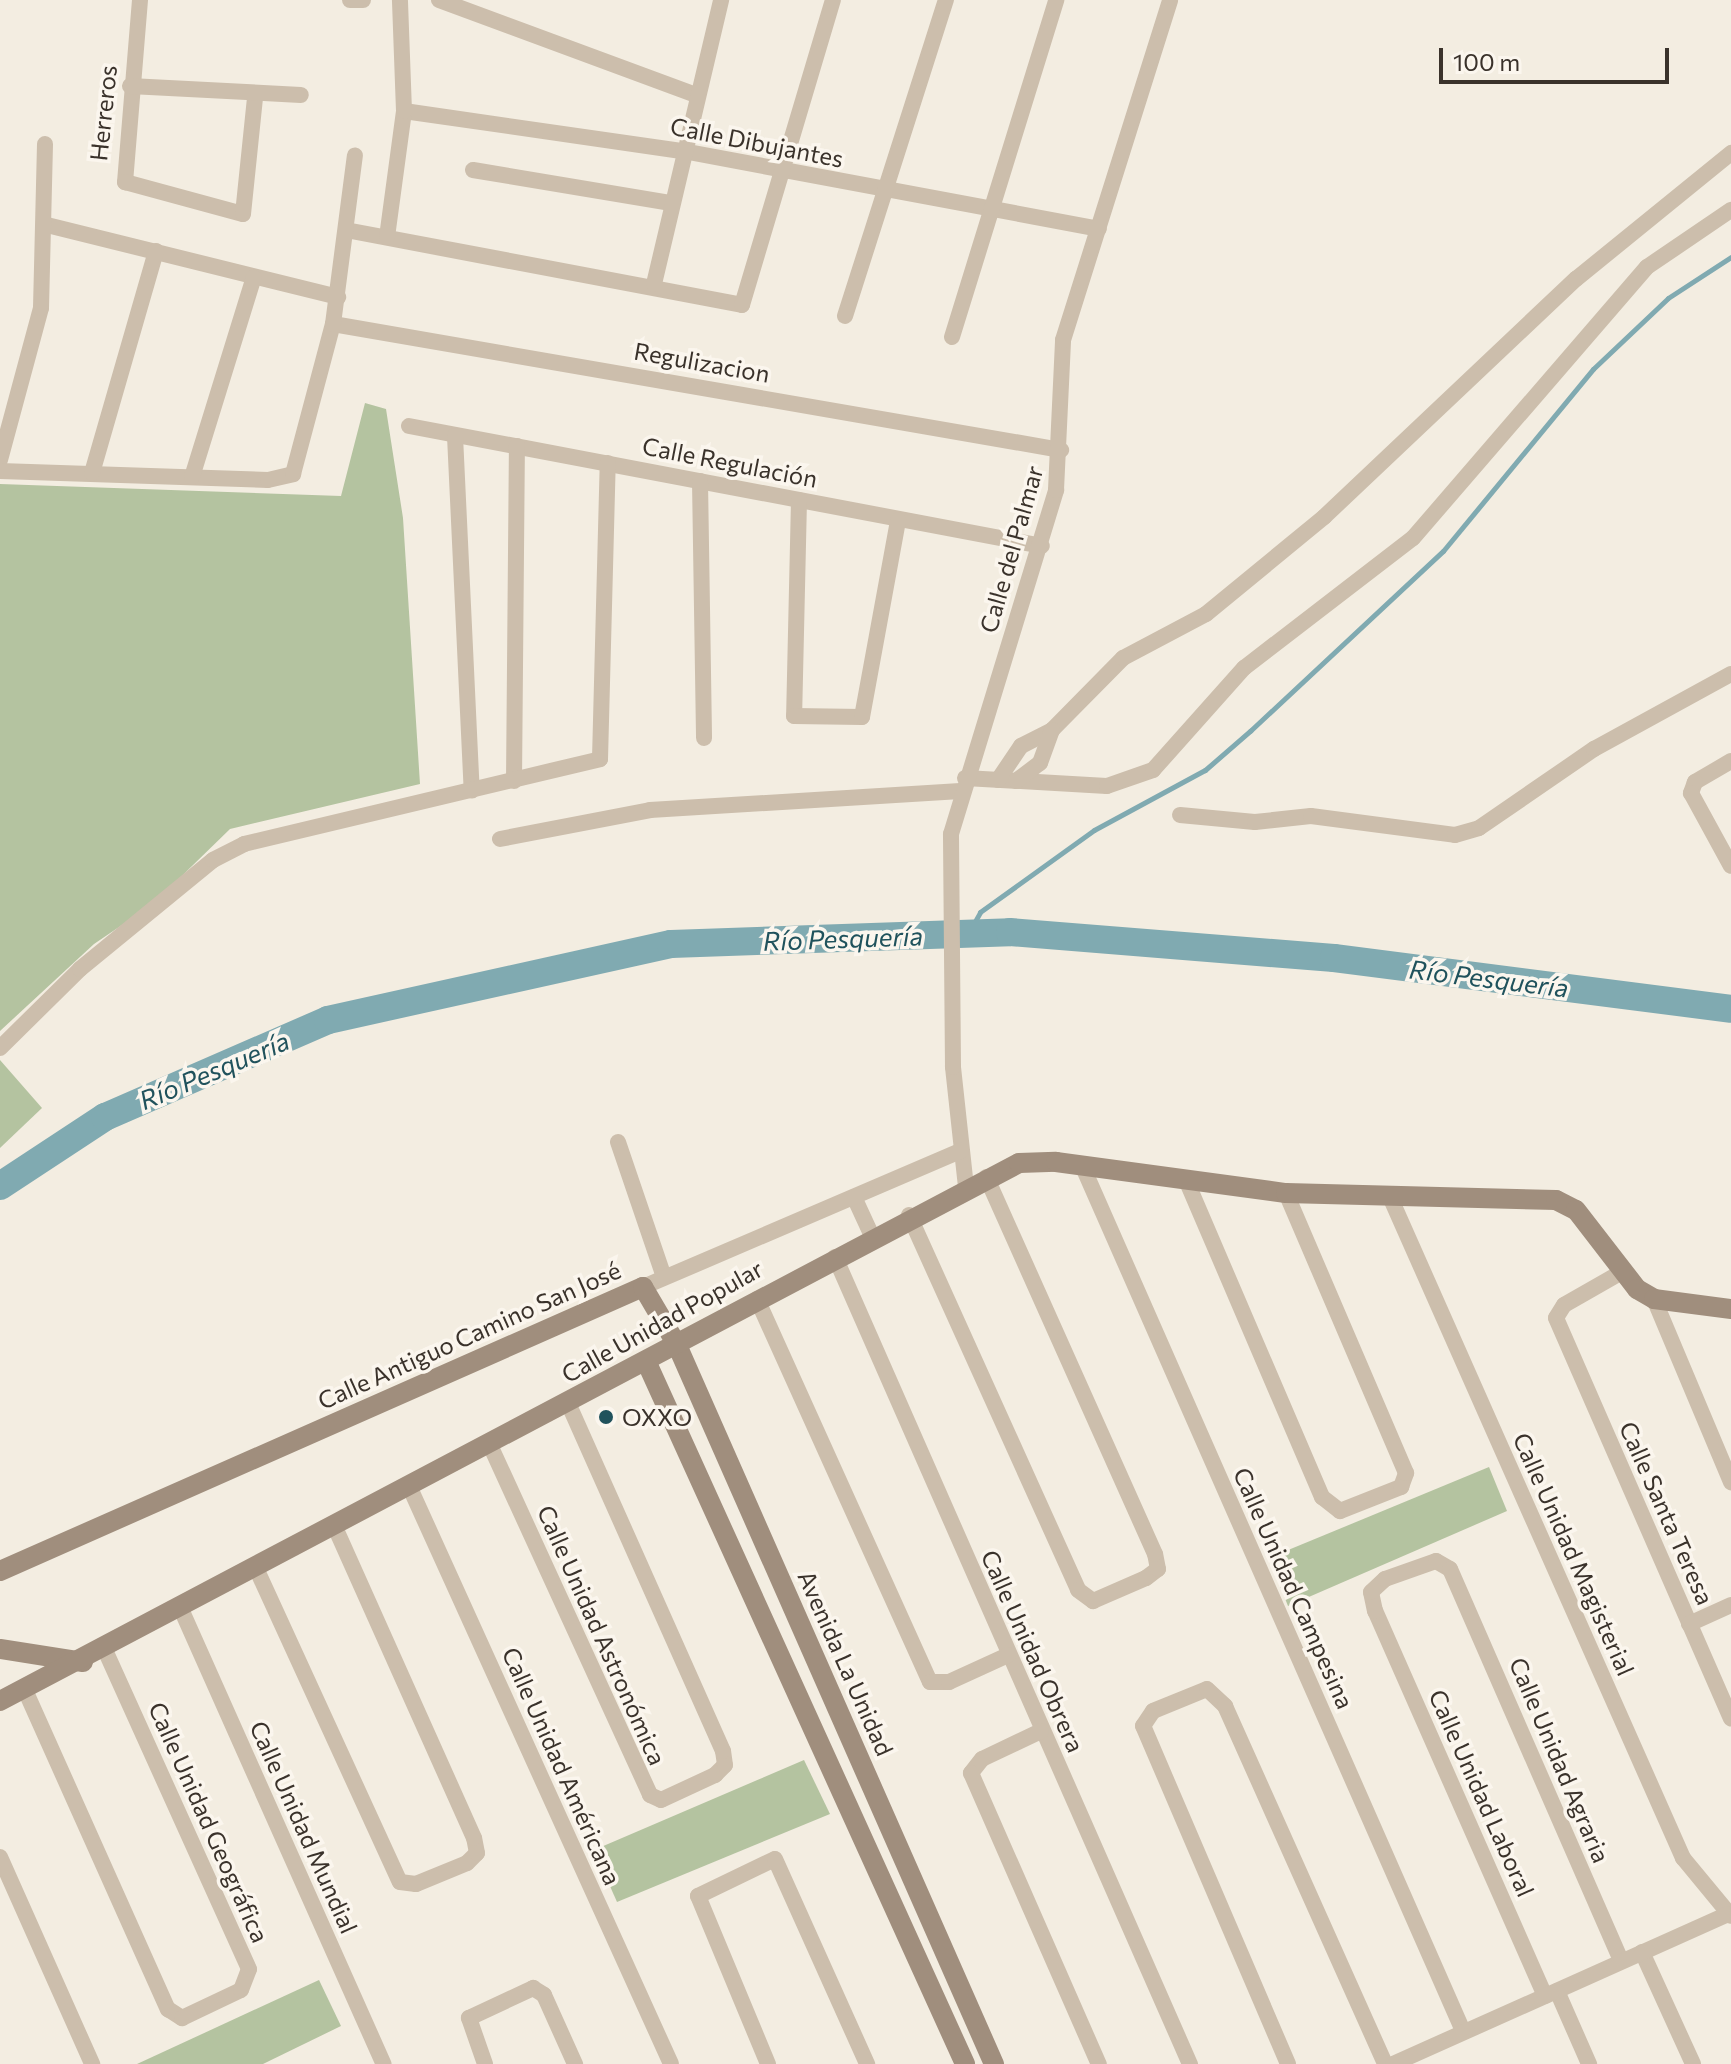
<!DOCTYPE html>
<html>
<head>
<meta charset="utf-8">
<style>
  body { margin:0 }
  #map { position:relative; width:1731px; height:2064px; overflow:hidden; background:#f3ede1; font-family:Commissioner,sans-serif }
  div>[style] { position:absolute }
  .green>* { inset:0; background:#b4c3a0 }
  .stream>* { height:5px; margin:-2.5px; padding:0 2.5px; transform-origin:2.5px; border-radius:2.5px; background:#80aab1 }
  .river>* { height:28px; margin:-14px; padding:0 14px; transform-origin:14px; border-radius:14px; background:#80aab1 }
  .street>* { height:16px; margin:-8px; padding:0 8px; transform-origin:8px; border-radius:8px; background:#ccbeac }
  .secondary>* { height:20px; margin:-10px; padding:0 10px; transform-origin:10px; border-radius:10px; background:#a08e7d }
  .dots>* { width:22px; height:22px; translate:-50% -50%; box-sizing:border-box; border:4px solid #fbf6ee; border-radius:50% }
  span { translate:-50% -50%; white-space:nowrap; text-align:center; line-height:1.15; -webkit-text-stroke:7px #fbf6ee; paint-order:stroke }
  .street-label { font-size:24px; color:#3a322b }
  .poi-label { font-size:24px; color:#3a322b }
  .left { translate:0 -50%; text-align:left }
  .water-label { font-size:26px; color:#20525c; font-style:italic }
  .scale { position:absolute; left:1439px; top:48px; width:230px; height:36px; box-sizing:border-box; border:4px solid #3a322b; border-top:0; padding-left:10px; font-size:24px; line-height:28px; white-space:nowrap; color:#3a322b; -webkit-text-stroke:6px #fbf6ee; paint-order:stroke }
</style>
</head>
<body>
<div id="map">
  <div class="green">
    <i style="clip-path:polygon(365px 403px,386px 409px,403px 518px,420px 784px,230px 829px,153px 904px,94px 944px,0 1031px,0 484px,341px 496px)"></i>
    <i style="clip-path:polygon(0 1060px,42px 1108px,0 1148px)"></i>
    <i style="clip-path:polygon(1489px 1467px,1507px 1511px,1288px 1606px,1269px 1558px)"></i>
    <i style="clip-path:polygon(804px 1760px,830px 1814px,617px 1902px,594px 1850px)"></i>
    <i style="clip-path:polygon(319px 1980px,341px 2026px,263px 2064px,137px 2064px)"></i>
  </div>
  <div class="stream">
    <i style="left:968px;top:934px;width:25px;rotate:-61deg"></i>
    <i style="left:980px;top:912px;width:140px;rotate:-35.7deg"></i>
    <i style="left:1094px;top:830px;width:126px;rotate:-28.4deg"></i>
    <i style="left:1205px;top:770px;width:60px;rotate:-40.9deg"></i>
    <i style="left:1250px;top:731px;width:264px;rotate:-43deg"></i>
    <i style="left:1443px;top:551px;width:236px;rotate:-50.5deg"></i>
    <i style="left:1593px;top:369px;width:103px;rotate:-43.4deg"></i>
    <i style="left:1668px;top:298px;width:75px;rotate:-33.1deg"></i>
  </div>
  <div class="river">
    <i style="left:0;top:1186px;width:126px;rotate:-33.3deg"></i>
    <i style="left:105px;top:1117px;width:243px;rotate:-23.5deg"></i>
    <i style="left:328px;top:1020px;width:351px;rotate:-12.5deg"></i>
    <i style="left:671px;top:944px;width:339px;rotate:-2deg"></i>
    <i style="left:1010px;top:932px;width:325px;rotate:4.6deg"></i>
    <i style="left:1334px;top:958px;width:400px;rotate:7.3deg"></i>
  </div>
  <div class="street">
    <i style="left:140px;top:0;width:183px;rotate:94.7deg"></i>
    <i style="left:125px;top:182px;width:122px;rotate:15.2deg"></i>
    <i style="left:243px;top:214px;width:118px;rotate:-84.1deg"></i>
    <i style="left:350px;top:0;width:13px"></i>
    <i style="left:439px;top:0;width:274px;rotate:20.3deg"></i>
    <i style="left:130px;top:86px;width:171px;rotate:3deg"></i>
    <i style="left:404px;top:111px;width:282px;rotate:8.2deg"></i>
    <i style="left:683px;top:151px;width:423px;rotate:10.6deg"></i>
    <i style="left:473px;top:170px;width:201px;rotate:9.5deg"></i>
    <i style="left:47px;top:225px;width:300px;rotate:13.9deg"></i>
    <i style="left:346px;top:230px;width:403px;rotate:10.7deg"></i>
    <i style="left:742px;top:305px;width:318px;rotate:-73.4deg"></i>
    <i style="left:387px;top:237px;width:127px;rotate:-82.3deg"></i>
    <i style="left:404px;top:111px;width:111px;rotate:-92.1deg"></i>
    <i style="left:654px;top:284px;width:292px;rotate:-76.7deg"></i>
    <i style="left:845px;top:316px;width:332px;rotate:-72.3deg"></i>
    <i style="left:333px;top:324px;width:739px;rotate:9.82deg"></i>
    <i style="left:952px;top:337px;width:353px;rotate:-72.8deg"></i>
    <i style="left:409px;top:426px;width:644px;rotate:10.73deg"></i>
    <i style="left:455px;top:436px;width:355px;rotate:87.3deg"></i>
    <i style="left:0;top:460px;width:157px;rotate:-74.9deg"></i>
    <i style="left:41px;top:308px;width:164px;rotate:-88.6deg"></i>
    <i style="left:0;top:471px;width:268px;rotate:1.9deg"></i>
    <i style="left:268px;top:480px;width:26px;rotate:-13deg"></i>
    <i style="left:293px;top:474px;width:155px;rotate:-75.1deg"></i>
    <i style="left:333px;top:324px;width:170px;rotate:-82.6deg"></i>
    <i style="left:92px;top:473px;width:231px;rotate:-73.9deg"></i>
    <i style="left:192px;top:477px;width:209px;rotate:-72.8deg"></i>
    <i style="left:700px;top:481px;width:257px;rotate:89.1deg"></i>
    <i style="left:799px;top:500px;width:216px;rotate:91.3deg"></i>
    <i style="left:794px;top:716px;width:68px;rotate:0.8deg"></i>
    <i style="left:862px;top:717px;width:200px;rotate:-79.6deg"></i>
    <i style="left:1731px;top:761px;width:42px;rotate:149.7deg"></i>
    <i style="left:1695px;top:782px;width:12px;rotate:110deg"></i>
    <i style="left:1691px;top:793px;width:83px;rotate:61.3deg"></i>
    <i style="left:965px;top:778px;width:142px;rotate:3.2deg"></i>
    <i style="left:1107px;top:786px;width:49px;rotate:-19.2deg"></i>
    <i style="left:1153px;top:770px;width:137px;rotate:-48.3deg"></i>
    <i style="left:1244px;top:668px;width:213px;rotate:-37.6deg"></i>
    <i style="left:1413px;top:538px;width:358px;rotate:-49.2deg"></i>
    <i style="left:1647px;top:267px;width:102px;rotate:-34.2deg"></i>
    <i style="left:998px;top:780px;width:41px;rotate:-55.9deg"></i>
    <i style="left:1021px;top:746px;width:35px;rotate:-27deg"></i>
    <i style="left:1052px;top:730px;width:101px;rotate:-45.4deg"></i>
    <i style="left:1123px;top:658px;width:94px;rotate:-27.9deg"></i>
    <i style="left:1206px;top:614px;width:153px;rotate:-39.4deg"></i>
    <i style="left:1324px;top:517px;width:347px;rotate:-43.4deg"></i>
    <i style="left:1576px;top:279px;width:200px;rotate:-39.1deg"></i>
    <i style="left:514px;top:781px;width:335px;rotate:-89.5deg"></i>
    <i style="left:1016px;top:781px;width:30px;rotate:-37deg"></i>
    <i style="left:1040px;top:763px;width:35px;rotate:-70deg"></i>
    <i style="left:1180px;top:815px;width:75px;rotate:5.3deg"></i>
    <i style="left:1255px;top:822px;width:56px;rotate:-6.1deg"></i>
    <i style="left:1311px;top:816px;width:145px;rotate:7.5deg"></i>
    <i style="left:1455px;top:835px;width:25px;rotate:-16deg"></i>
    <i style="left:1479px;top:828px;width:140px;rotate:-34.5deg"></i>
    <i style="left:1594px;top:749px;width:156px;rotate:-28.7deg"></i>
    <i style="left:500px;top:839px;width:153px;rotate:-10.9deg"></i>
    <i style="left:650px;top:810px;width:311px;rotate:-3.5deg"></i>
    <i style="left:0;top:1048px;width:112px;rotate:-44.6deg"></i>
    <i style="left:80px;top:969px;width:172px;rotate:-39.3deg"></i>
    <i style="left:213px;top:860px;width:35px;rotate:-27deg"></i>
    <i style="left:244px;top:844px;width:366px;rotate:-13.4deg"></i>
    <i style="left:600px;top:759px;width:296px;rotate:-88.5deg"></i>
    <i style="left:618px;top:1142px;width:143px;rotate:71.2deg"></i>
    <i style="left:1082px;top:1165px;width:946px;rotate:66.25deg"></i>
    <i style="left:1187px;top:1182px;width:343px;rotate:66.8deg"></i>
    <i style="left:1322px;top:1497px;width:23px;rotate:38deg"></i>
    <i style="left:1340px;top:1511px;width:66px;rotate:-21.5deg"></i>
    <i style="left:1401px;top:1487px;width:15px;rotate:-70deg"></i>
    <i style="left:1406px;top:1473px;width:305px;rotate:-113.2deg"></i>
    <i style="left:966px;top:1187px;width:121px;rotate:-96.2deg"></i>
    <i style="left:953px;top:1067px;width:233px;rotate:-90.5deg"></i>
    <i style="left:951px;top:834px;width:360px;rotate:-73deg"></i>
    <i style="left:1056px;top:490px;width:150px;rotate:-87.3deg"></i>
    <i style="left:1063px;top:340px;width:356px;rotate:-72.5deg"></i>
    <i style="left:854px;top:1197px;width:43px;rotate:65.2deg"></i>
    <i style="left:1391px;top:1199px;width:721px;rotate:66.1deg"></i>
    <i style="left:1683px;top:1858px;width:75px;rotate:50.4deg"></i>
    <i style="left:909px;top:1215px;width:411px;rotate:65.7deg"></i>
    <i style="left:1078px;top:1590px;width:19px;rotate:36deg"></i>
    <i style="left:1093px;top:1601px;width:58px;rotate:-23.5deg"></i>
    <i style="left:1146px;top:1578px;width:15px;rotate:-37deg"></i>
    <i style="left:1158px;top:1569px;width:15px;rotate:-101deg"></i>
    <i style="left:1155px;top:1554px;width:413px;rotate:-114.1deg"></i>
    <i style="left:835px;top:1257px;width:882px;rotate:66.26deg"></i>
    <i style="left:1620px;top:1273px;width:64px;rotate:150.3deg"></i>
    <i style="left:1564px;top:1305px;width:15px;rotate:122deg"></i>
    <i style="left:1556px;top:1318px;width:437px;rotate:66.4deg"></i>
    <i style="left:643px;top:1287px;width:346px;rotate:-23.2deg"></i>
    <i style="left:757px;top:1299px;width:420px;rotate:65.7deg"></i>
    <i style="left:930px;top:1682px;width:19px"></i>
    <i style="left:949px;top:1682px;width:65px;rotate:-24.6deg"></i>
    <i style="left:1654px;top:1299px;width:199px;rotate:67.2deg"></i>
    <i style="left:490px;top:1445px;width:385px;rotate:65.4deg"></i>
    <i style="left:650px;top:1795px;width:12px;rotate:24deg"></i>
    <i style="left:661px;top:1800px;width:60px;rotate:-24.8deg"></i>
    <i style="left:715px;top:1775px;width:14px;rotate:-45deg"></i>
    <i style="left:725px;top:1765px;width:14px;rotate:-98deg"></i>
    <i style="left:723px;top:1751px;width:381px;rotate:-114deg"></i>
    <i style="left:410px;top:1488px;width:632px;rotate:65.62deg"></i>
    <i style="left:256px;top:1568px;width:345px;rotate:65.4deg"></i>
    <i style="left:400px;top:1882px;width:16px;rotate:7deg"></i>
    <i style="left:416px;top:1884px;width:55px;rotate:-22.4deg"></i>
    <i style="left:467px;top:1863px;width:14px;rotate:-45deg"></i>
    <i style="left:477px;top:1853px;width:15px;rotate:-101deg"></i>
    <i style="left:474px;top:1838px;width:341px;rotate:-114.1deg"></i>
    <i style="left:181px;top:1609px;width:498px;rotate:66deg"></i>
    <i style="left:1689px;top:1624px;width:46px;rotate:-24.3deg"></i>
    <i style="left:25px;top:1690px;width:350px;rotate:65.9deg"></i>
    <i style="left:168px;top:2009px;width:17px;rotate:33deg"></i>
    <i style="left:182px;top:2018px;width:65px;rotate:-25.4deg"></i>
    <i style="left:241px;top:1990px;width:22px;rotate:-69deg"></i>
    <i style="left:249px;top:1969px;width:350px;rotate:-114.3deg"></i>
    <i style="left:1041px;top:1731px;width:65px;rotate:154.6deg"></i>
    <i style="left:982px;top:1759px;width:18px;rotate:128deg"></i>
    <i style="left:971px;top:1773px;width:318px;rotate:66.3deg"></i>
    <i style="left:0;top:1857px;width:227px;rotate:66deg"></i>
    <i style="left:1642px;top:1952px;width:123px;rotate:65.5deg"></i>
    <i style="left:1557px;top:1991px;width:80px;rotate:66.3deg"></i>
    <i style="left:1545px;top:1996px;width:421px;rotate:-113.8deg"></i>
    <i style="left:1375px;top:1611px;width:19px;rotate:-102deg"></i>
    <i style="left:1371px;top:1592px;width:19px;rotate:-43deg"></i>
    <i style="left:1385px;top:1579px;width:54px;rotate:-19.4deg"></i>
    <i style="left:1436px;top:1561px;width:16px;rotate:30deg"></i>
    <i style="left:1450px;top:1569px;width:428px;rotate:66.4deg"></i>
    <i style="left:485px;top:2064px;width:49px;rotate:-109.2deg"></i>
    <i style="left:469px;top:2018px;width:71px;rotate:-25.1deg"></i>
    <i style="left:533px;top:1988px;width:13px;rotate:32deg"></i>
    <i style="left:544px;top:1995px;width:76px;rotate:65.8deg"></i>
    <i style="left:768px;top:2064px;width:182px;rotate:-112.6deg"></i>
    <i style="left:698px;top:1896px;width:85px;rotate:-25.7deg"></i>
    <i style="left:775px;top:1859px;width:225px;rotate:65.8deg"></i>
    <i style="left:1288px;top:2064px;width:368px;rotate:-113.2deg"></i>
    <i style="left:1143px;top:1726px;width:18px;rotate:-56deg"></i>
    <i style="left:1153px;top:1711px;width:58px;rotate:-22.2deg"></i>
    <i style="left:1207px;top:1689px;width:25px;rotate:43deg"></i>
    <i style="left:1225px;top:1706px;width:392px;rotate:65.9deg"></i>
    <i style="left:1393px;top:2064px;width:367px;rotate:-24.1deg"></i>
  </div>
  <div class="secondary">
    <i style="left:646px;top:1361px;width:772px;rotate:65.59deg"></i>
    <i style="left:0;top:1571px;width:703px;rotate:-23.83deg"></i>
    <i style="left:643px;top:1287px;width:67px;rotate:59.6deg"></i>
    <i style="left:677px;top:1345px;width:786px;rotate:66.21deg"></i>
    <i style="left:0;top:1649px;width:84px;rotate:8.9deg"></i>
    <i style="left:0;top:1701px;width:1152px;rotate:-27.83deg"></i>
    <i style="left:1019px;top:1163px;width:37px;rotate:-2deg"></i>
    <i style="left:1056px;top:1162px;width:232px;rotate:7.7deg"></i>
    <i style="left:1286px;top:1193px;width:270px;rotate:1.5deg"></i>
    <i style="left:1556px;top:1200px;width:22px;rotate:27deg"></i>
    <i style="left:1576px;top:1210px;width:100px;rotate:52.3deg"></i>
    <i style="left:1637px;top:1289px;width:20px;rotate:30deg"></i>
    <i style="left:1654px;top:1299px;width:78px;rotate:7.4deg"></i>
  </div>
  <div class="dots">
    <i style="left:606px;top:1417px;background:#20525c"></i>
  </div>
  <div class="street-label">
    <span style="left:103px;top:113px;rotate:-84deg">Herreros</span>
    <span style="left:757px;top:142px;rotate:11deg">Calle Dibujantes</span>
    <span style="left:702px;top:362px;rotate:10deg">Regulizacion</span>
    <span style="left:730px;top:462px;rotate:11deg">Calle Regulación</span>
    <span style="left:1011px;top:549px;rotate:-74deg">Calle del Palmar</span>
    <span style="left:662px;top:1321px;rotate:-29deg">Calle Unidad Popular</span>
    <span style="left:469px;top:1335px;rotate:-24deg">Calle Antiguo Camino San José</span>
    <span style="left:1667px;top:1513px;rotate:66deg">Calle Santa Teresa</span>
    <span style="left:1574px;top:1554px;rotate:66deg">Calle Unidad Magisterial</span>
    <span style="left:1294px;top:1588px;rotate:66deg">Calle Unidad Campesina</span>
    <span style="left:602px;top:1635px;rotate:66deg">Calle Unidad Astronómica</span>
    <span style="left:1033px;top:1651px;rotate:66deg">Calle Unidad Obrera</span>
    <span style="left:846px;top:1663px;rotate:66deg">Avenida La Unidad</span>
    <span style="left:1560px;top:1760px;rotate:67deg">Calle Unidad Agraria</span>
    <span style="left:562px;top:1766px;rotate:66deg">Calle Unidad Américana</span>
    <span style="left:1482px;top:1793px;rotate:66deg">Calle Unidad Laboral</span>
    <span style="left:209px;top:1822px;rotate:66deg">Calle Unidad Geográfica</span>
    <span style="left:304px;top:1827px;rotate:66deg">Calle Unidad Mundial</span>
  </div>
  <div class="poi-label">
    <span class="left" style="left:622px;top:1417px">OXXO</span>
  </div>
  <div class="water-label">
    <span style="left:843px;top:938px;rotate:-2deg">Río Pesquería</span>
    <span style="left:1489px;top:978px;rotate:7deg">Río Pesquería</span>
    <span style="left:214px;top:1070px;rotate:-23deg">Río Pesquería</span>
  </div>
  <div class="scale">100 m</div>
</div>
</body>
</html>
